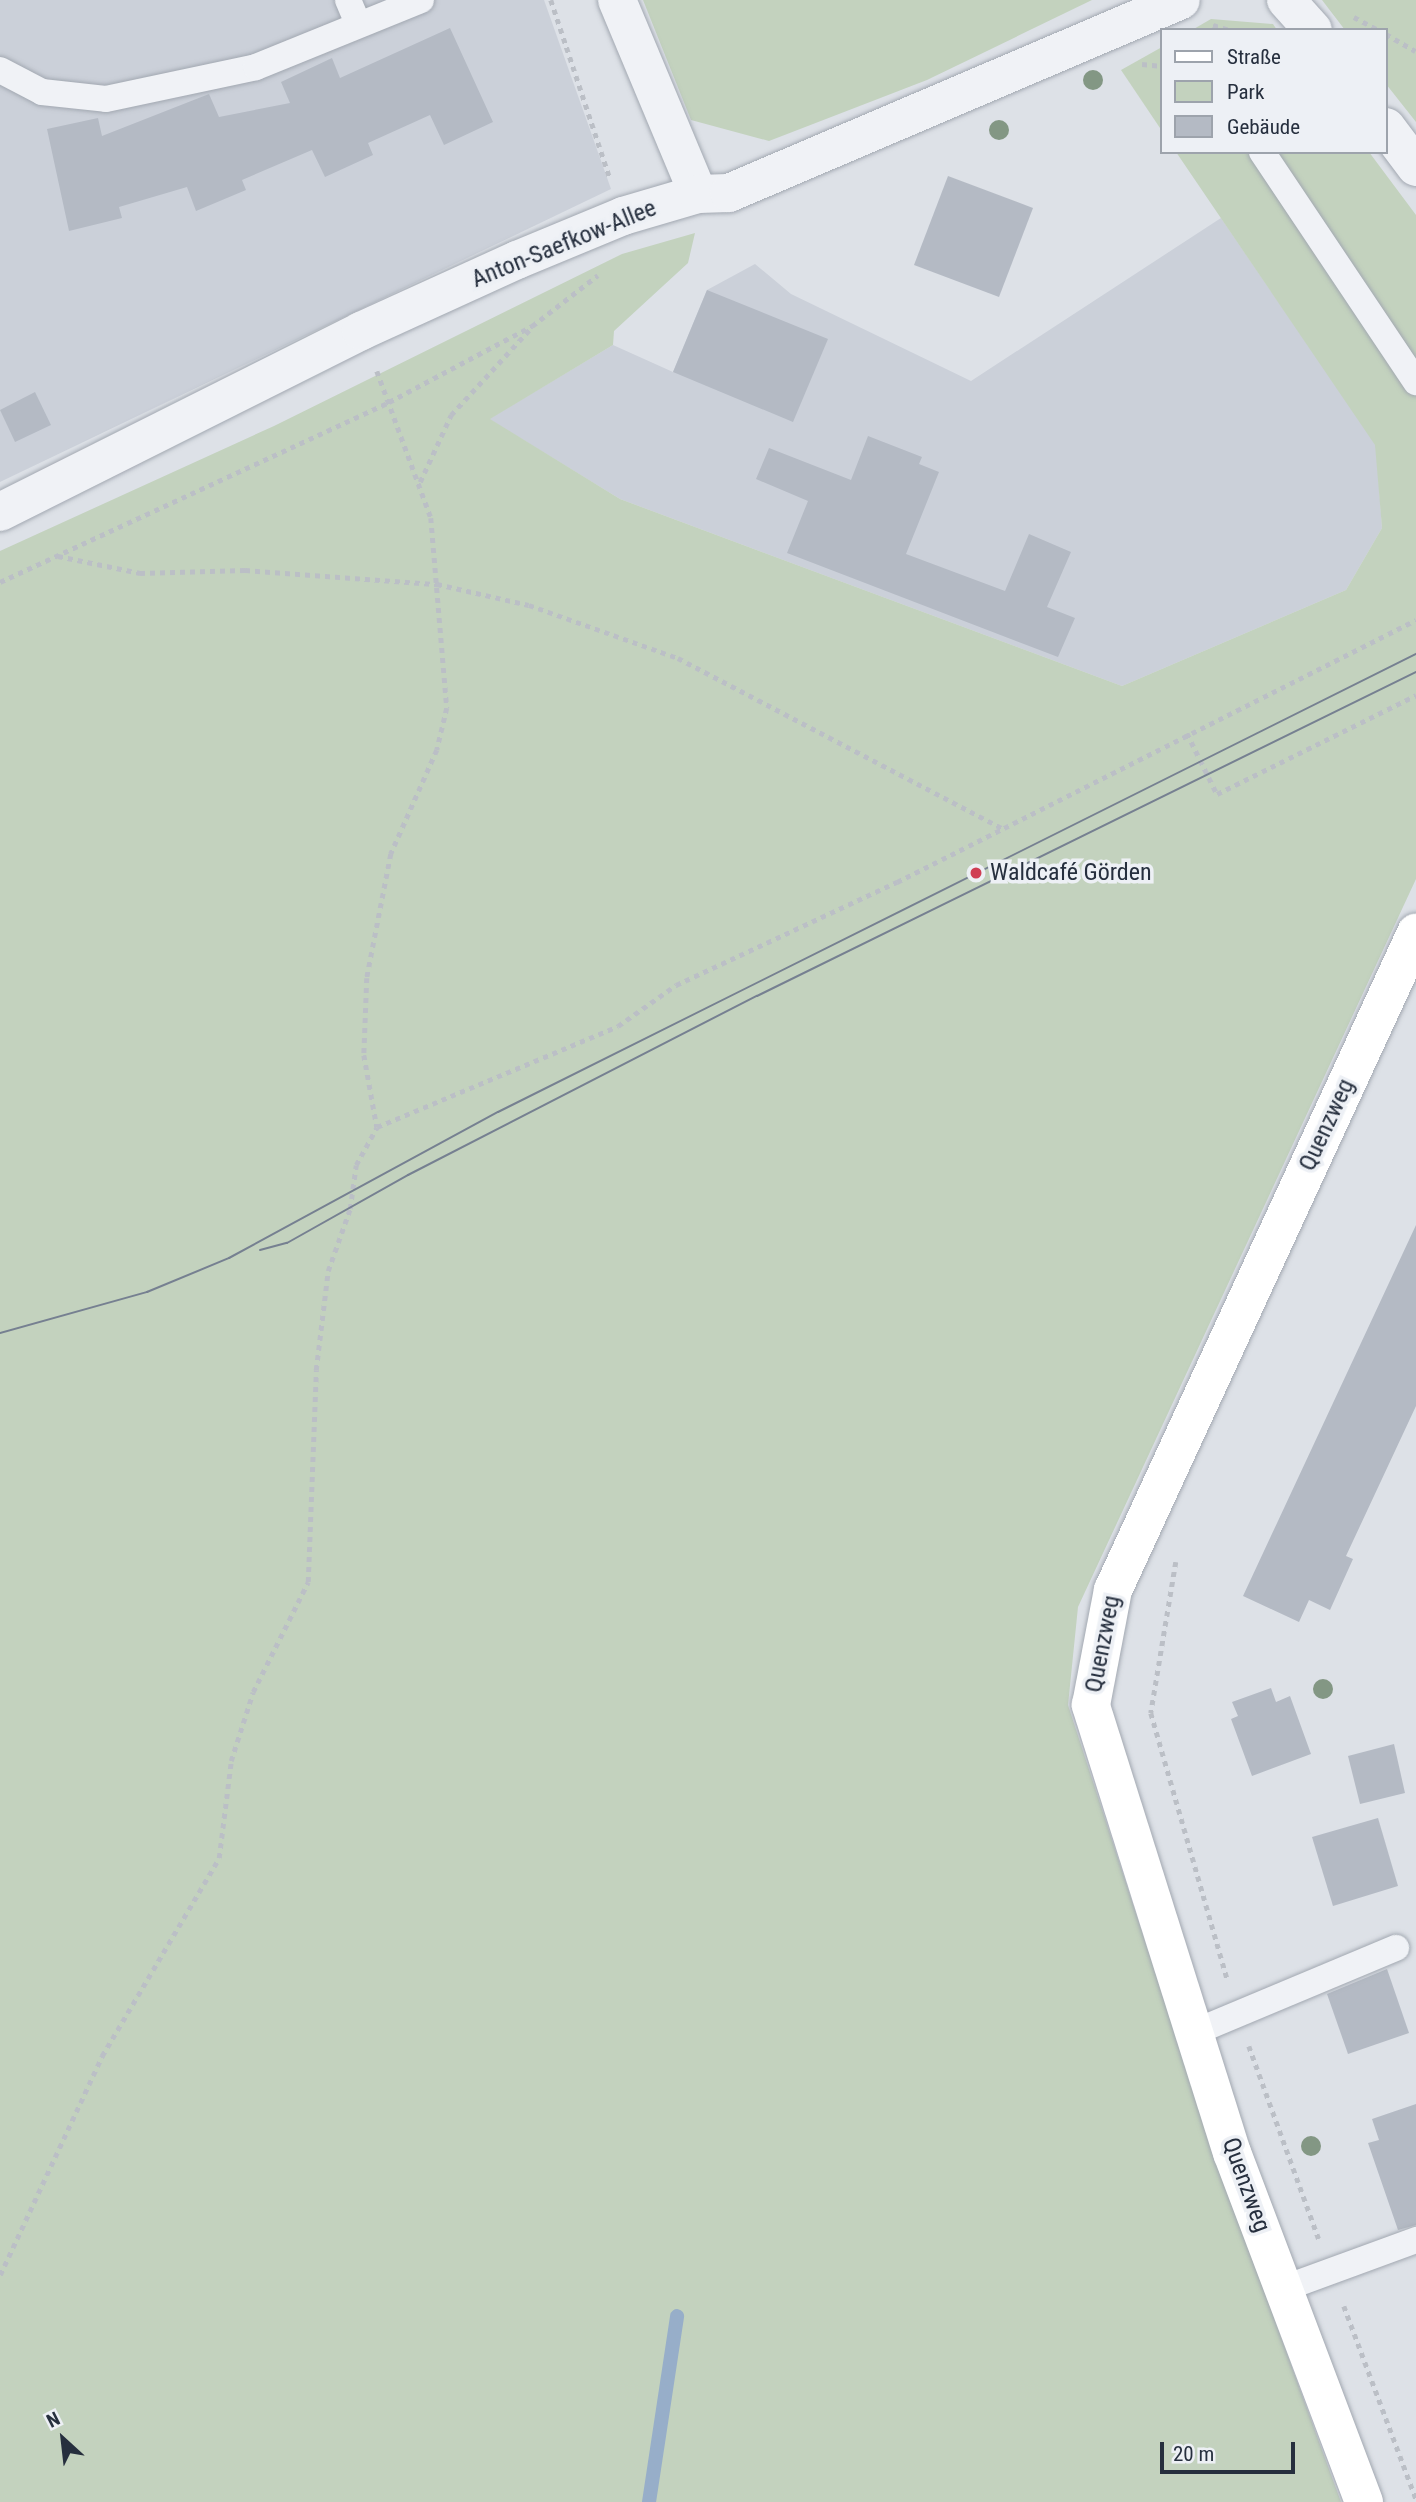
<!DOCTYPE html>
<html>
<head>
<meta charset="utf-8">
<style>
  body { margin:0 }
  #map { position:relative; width:1416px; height:2502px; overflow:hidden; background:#dde1e7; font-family:"Roboto Condensed",sans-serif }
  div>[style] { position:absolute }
  .built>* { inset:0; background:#cbd0d9 }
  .green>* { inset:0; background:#c3d2be }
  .stream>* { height:14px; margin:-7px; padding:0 7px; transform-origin:7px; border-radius:7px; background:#97aec9 }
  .building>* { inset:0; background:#b4bac4 }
  .path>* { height:4.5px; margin-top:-2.25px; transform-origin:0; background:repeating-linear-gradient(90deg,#bbbfc6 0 5px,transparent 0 10px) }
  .roads { filter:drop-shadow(0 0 2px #a2a8b1) drop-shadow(0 0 2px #a2a8b1) }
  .lane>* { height:26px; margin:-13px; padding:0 13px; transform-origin:13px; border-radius:13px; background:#f0f2f6 }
  .street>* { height:38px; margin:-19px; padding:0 19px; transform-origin:19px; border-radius:19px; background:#f0f2f6 }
  .secondary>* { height:38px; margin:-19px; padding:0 19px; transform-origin:19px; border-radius:19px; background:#fff }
  .tram>* { height:2px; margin:-1px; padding:0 1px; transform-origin:1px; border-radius:1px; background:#768091 }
  .trees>* { width:20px; height:20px; margin:-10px; border-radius:50%; background:#839784 }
  .dots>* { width:19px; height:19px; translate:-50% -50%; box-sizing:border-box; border:4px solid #edf0f5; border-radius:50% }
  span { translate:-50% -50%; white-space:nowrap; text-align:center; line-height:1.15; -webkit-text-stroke:7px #edf0f5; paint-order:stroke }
  .street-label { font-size:24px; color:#262f3e }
  .poi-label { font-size:24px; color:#262f3e }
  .left { translate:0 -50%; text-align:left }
  .legend { position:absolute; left:1160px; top:28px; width:228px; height:126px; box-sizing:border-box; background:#edf0f5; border:2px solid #9da3ac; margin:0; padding:9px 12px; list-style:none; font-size:21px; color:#262f3e }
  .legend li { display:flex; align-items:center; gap:14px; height:35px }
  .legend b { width:35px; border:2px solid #9da3ac }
  .north { position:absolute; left:28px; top:2404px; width:70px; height:70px; -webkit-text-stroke:5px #edf0f5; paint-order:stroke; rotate:333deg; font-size:19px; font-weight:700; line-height:28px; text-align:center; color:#262f3e }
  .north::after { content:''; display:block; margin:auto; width:24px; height:32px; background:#262f3e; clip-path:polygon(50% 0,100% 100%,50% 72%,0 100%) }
  .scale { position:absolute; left:1160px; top:2442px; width:135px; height:32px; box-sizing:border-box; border:4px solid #262f3e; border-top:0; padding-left:9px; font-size:21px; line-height:24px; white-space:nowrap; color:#262f3e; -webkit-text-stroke:5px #edf0f5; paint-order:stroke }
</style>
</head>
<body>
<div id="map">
  <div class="built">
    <i style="clip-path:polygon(0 0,544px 0,611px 189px,0 482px)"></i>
    <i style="clip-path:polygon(1221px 218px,1376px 445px,1382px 528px,1346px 590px,1122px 686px,620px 499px,489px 419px,613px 345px,673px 372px,707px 290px,755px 264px,791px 294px,971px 381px)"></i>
  </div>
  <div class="green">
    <i style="clip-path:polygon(643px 0,1092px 0,927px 80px,769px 141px,691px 120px)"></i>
    <i style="clip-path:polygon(1322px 0,1416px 0,1416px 122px,1386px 84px,1386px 30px,1345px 30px)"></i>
    <i style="clip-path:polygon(1211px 19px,1273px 24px,1277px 30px,1192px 30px)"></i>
    <i style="clip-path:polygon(1162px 47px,1162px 131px,1121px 70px)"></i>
    <i style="clip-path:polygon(1176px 152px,1369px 152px,1416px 215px,1416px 879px,1078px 1607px,1068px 1705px,1214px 2153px,1341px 2502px,0 2502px,0 551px,274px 426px,622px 254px,695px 233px,688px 263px,614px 331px,613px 345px,490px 419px,620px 499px,1122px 686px,1346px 590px,1382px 528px,1375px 445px)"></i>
  </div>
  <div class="stream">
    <i style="left:649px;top:2502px;width:188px;rotate:-81.4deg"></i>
  </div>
  <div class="building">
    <i style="clip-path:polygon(450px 28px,493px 122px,444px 145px,430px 115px,368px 143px,373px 155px,325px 177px,312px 150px,242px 180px,246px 190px,196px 211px,187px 187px,119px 207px,122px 218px,69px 231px,47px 129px,98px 118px,102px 136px,209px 94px,219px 117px,290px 103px,281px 82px,332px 58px,340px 78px)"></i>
    <i style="clip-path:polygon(948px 176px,1033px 208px,999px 297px,914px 265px)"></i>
    <i style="clip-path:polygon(707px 290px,828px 339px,793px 422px,673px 372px)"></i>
    <i style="clip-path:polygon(35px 392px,51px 425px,15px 442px,0 410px)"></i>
    <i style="clip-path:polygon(868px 436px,922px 457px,919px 464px,939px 472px,906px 554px,1005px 591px,1029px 534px,1071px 552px,1047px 607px,1075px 618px,1058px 657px,787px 553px,808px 501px,756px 479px,769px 448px,851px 480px)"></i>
    <i style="clip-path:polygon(1416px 1225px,1416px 1406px,1346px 1556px,1353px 1559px,1330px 1610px,1309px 1600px,1299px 1622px,1243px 1596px)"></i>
    <i style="clip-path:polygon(1271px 1688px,1276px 1702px,1290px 1696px,1311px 1754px,1252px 1776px,1231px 1719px,1238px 1716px,1232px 1702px)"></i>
    <i style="clip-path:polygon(1394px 1744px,1405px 1793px,1360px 1804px,1348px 1756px)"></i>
    <i style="clip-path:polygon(1378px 1818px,1398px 1886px,1333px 1906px,1312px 1837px)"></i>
    <i style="clip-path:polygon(1387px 1969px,1409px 2033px,1348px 2054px,1327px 1994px)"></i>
    <i style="clip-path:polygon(1416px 2104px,1416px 2225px,1398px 2230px,1368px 2143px,1379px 2140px,1372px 2119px)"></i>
  </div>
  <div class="path">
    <i style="left:551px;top:0;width:188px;rotate:71.7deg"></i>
    <i style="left:1354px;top:17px;width:27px;rotate:28deg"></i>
    <i style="left:1213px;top:25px;width:17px;rotate:17deg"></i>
    <i style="left:1386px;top:34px;width:34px;rotate:30deg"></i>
    <i style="left:1142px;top:64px;width:20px;rotate:6deg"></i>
    <i style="left:377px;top:371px;width:157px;rotate:69.8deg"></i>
    <i style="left:431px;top:518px;width:191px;rotate:85.2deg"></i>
    <i style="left:447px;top:708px;width:43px;rotate:103.4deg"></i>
    <i style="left:437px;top:750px;width:114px;rotate:113.9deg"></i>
    <i style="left:391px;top:854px;width:126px;rotate:101deg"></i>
    <i style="left:367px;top:978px;width:77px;rotate:92.2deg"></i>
    <i style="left:364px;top:1055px;width:73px;rotate:79.8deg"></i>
    <i style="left:420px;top:482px;width:74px;rotate:-65.2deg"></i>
    <i style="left:451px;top:415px;width:117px;rotate:-47.4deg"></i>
    <i style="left:58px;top:556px;width:84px;rotate:11.7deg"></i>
    <i style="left:140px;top:573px;width:105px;rotate:-1.6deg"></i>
    <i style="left:245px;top:570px;width:193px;rotate:4.2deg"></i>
    <i style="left:437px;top:584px;width:94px;rotate:12.9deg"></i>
    <i style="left:529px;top:605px;width:158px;rotate:19.6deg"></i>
    <i style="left:678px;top:658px;width:366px;rotate:27.7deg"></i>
    <i style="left:0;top:582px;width:429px;rotate:-24.8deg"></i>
    <i style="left:389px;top:402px;width:162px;rotate:-28deg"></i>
    <i style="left:532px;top:326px;width:83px;rotate:-37.7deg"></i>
    <i style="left:1187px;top:733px;width:68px;rotate:63.8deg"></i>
    <i style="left:1217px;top:794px;width:222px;rotate:-26.4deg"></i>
    <i style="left:1176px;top:1562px;width:153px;rotate:99.4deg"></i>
    <i style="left:1151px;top:1713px;width:276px;rotate:74deg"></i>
    <i style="left:1249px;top:2046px;width:205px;rotate:70.1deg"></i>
    <i style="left:0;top:2275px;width:242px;rotate:-65deg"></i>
    <i style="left:102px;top:2056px;width:230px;rotate:-59.4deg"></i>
    <i style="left:219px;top:1858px;width:98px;rotate:-82.9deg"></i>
    <i style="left:231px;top:1761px;width:72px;rotate:-72.3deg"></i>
    <i style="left:253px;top:1692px;width:123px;rotate:-63.4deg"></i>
    <i style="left:308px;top:1582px;width:212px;rotate:-87.8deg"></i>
    <i style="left:316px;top:1370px;width:100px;rotate:-83.1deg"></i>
    <i style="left:328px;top:1271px;width:66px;rotate:-70.5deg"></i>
    <i style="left:350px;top:1209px;width:44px;rotate:-82.2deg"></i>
    <i style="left:356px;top:1165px;width:43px;rotate:-61.1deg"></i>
    <i style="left:377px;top:1127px;width:261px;rotate:-22.7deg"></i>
    <i style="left:618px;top:1026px;width:71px;rotate:-35.3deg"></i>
    <i style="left:676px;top:985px;width:244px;rotate:-25deg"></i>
    <i style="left:897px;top:882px;width:581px;rotate:-26.79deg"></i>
    <i style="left:1344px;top:2306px;width:206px;rotate:69.5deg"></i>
  </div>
  <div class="roads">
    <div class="lane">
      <i style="left:348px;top:0;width:26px;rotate:67deg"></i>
      <i style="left:0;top:70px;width:47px;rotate:27.6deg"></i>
      <i style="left:42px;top:92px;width:64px;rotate:6.2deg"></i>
      <i style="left:106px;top:99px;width:153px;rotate:-12deg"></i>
      <i style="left:256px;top:67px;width:178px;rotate:-22.1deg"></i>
      <i style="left:1262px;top:152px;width:277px;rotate:56.2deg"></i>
      <i style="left:1195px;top:2032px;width:218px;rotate:-22.7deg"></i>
      <i style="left:1285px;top:2288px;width:140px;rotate:-20.1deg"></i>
    </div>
    <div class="street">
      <i style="left:617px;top:0;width:210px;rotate:67.3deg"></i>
      <i style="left:1286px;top:0;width:40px;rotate:48deg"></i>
      <i style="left:1386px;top:127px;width:50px;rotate:53.1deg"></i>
      <i style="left:0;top:512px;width:404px;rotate:-26.6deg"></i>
      <i style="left:361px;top:331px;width:171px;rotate:-24.5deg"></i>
      <i style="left:517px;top:260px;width:115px;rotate:-22.5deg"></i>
      <i style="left:623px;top:216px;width:78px;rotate:-16.3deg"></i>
      <i style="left:698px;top:194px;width:31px;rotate:-2deg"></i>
      <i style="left:729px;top:193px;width:491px;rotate:-23.1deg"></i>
    </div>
    <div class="secondary">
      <i style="left:1364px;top:2502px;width:373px;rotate:-110.7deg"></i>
      <i style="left:1232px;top:2153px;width:470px;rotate:-107.5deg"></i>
      <i style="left:1091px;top:1705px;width:117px;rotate:-79.2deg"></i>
      <i style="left:1113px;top:1590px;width:724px;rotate:-65.24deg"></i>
    </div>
  </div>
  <div class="tram">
    <i style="left:260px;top:1250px;width:28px;rotate:-15deg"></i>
    <i style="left:287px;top:1243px;width:139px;rotate:-29.3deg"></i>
    <i style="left:408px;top:1175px;width:392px;rotate:-27.2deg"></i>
    <i style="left:757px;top:996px;width:734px;rotate:-26.18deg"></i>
    <i style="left:0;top:1333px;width:153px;rotate:-15.6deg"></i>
    <i style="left:147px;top:1292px;width:89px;rotate:-22.5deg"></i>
    <i style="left:229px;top:1258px;width:306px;rotate:-28.5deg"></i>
    <i style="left:498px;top:1112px;width:1026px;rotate:-26.52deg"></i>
  </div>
  <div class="trees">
    <i style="left:1093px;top:80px"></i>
    <i style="left:999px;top:130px"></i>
    <i style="left:1323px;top:1689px"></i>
    <i style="left:1311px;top:2146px"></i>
  </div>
  <div class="dots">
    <i style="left:976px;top:873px;background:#d03e53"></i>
  </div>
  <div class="street-label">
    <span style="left:564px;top:244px;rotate:-22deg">Anton-Saefkow-Allee</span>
    <span style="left:1327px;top:1125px;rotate:-65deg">Quenzweg</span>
    <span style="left:1103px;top:1644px;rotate:-79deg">Quenzweg</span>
    <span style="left:1246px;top:2185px;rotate:70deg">Quenzweg</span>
  </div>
  <div class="poi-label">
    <span class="left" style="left:990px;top:873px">Waldcafé Görden</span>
  </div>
  <ul class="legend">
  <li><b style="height:9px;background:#fff"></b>Straße</li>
  <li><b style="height:19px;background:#c3d2be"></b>Park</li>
  <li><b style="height:19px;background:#b4bac4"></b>Gebäude</li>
  </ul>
  <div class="north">N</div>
  <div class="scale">20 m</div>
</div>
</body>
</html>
